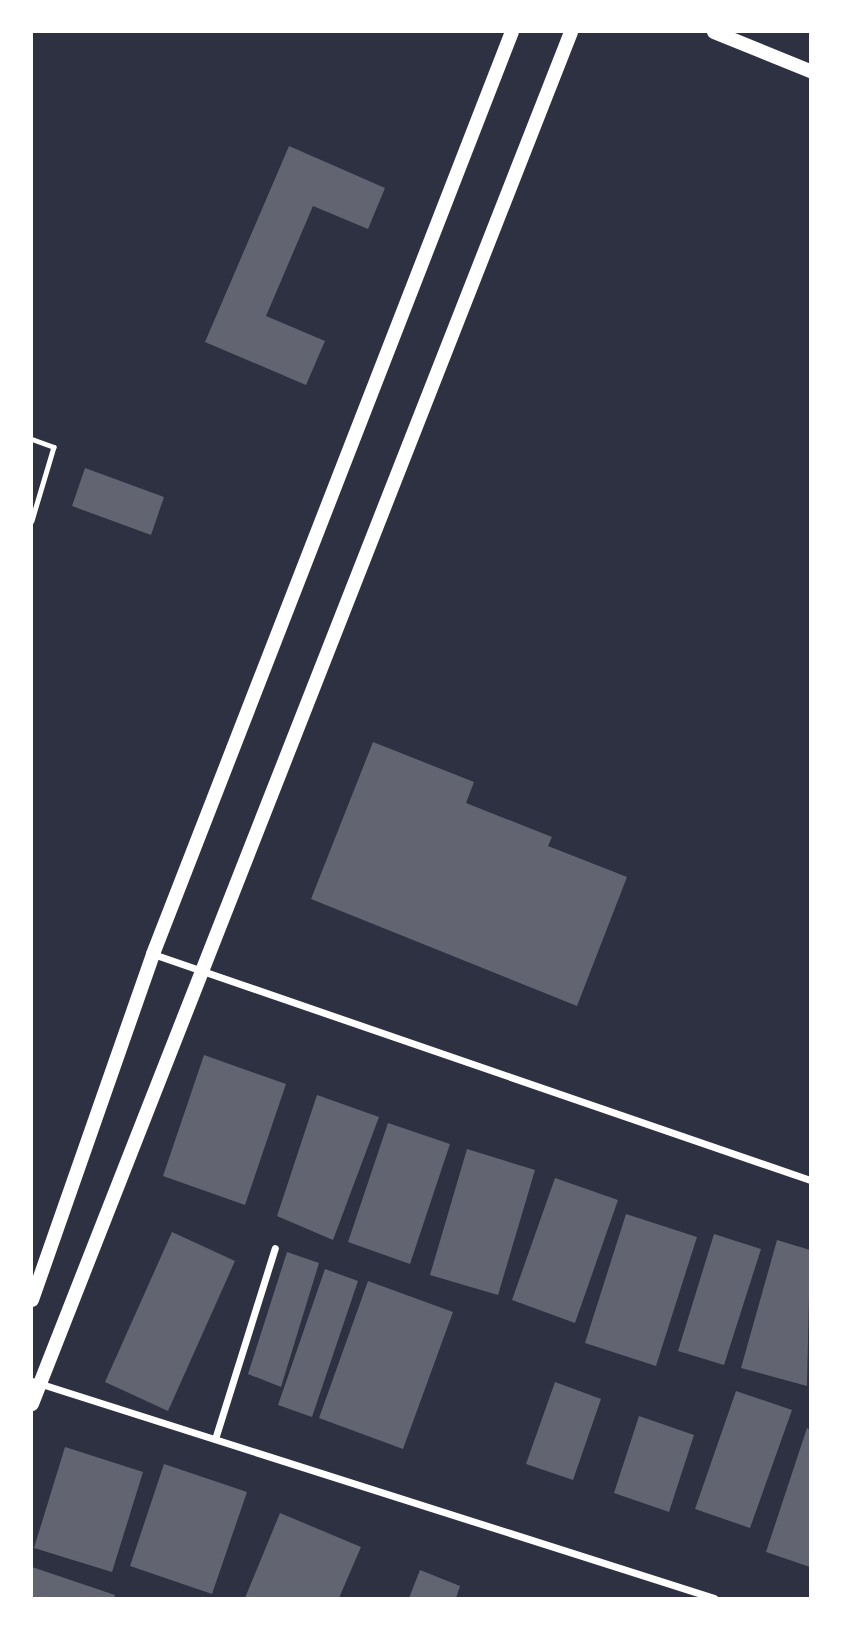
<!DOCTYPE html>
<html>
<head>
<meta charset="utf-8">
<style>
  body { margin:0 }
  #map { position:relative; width:842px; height:1630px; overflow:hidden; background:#2d3142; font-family:"Nunito Sans",sans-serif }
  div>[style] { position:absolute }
  .building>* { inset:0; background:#626471 }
  .path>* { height:4.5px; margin:-2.25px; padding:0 2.25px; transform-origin:2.25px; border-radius:2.25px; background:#fff }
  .minor>* { height:7px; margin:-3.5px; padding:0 3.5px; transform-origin:3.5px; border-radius:3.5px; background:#fff }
  .secondary>* { height:14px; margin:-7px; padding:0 7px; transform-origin:7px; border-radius:7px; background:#fff }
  span { translate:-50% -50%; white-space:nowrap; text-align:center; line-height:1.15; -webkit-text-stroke:5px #fff; paint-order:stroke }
  .frame { position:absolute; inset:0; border:33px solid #fff; pointer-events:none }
</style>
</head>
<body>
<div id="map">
  <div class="building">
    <i style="clip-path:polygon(289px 146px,385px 188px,368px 229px,313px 206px,266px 316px,325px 341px,306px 385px,205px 342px)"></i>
    <i style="clip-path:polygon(85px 468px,164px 497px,151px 535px,72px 506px)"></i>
    <i style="clip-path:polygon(373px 742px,474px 782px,466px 803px,552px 837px,548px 846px,627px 877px,577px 1006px,311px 899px)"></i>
    <i style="clip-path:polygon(204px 1055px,286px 1084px,245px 1205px,163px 1176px)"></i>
    <i style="clip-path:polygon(317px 1095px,379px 1117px,333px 1240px,277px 1216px)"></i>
    <i style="clip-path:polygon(388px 1123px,450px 1144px,410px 1264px,348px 1242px)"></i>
    <i style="clip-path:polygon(467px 1149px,535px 1170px,498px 1295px,430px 1275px)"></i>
    <i style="clip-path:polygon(555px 1178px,618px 1200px,575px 1323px,512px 1300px)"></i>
    <i style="clip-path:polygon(626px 1214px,697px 1237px,656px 1366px,585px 1343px)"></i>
    <i style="clip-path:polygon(172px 1232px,235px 1261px,168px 1411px,105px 1382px)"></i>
    <i style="clip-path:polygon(714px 1234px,761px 1249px,724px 1365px,678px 1351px)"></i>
    <i style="clip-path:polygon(777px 1240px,810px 1250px,807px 1386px,741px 1368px)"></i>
    <i style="clip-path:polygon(287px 1252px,319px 1263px,281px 1387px,248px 1374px)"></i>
    <i style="clip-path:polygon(325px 1269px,358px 1281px,312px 1417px,278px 1405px)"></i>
    <i style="clip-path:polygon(368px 1281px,453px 1312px,403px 1449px,319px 1418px)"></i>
    <i style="clip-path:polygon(555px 1382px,601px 1399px,573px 1480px,526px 1464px)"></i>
    <i style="clip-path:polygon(736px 1391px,792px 1410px,750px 1528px,695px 1509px)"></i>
    <i style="clip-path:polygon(639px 1416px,694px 1435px,669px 1512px,614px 1493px)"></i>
    <i style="clip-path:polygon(807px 1428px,810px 1430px,810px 1567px,766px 1552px)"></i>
    <i style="clip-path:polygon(65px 1447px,143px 1472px,112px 1572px,34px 1548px)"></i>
    <i style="clip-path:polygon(164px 1464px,247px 1492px,212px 1594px,130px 1566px)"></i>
    <i style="clip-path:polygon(280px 1513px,361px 1547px,339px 1598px,245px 1598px)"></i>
    <i style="clip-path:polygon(32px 1567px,115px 1595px,114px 1598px,32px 1598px)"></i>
    <i style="clip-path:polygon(420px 1570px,460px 1586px,456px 1598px,409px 1598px)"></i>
  </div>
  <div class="path">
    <i style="left:32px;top:439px;width:23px;rotate:20deg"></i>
    <i style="left:54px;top:447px;width:77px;rotate:106.6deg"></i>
  </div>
  <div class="minor">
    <i style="left:153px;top:954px;width:695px;rotate:18.98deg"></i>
    <i style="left:32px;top:1381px;width:716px;rotate:17.65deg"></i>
    <i style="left:215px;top:1439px;width:200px;rotate:-72.6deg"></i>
  </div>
  <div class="secondary">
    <i style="left:714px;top:32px;width:104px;rotate:22.1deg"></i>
    <i style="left:32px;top:1300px;width:367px;rotate:-70.7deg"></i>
    <i style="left:153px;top:954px;width:989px;rotate:-68.73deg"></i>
    <i style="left:32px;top:1404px;width:1474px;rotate:-68.55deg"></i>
  </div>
  <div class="frame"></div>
</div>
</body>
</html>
